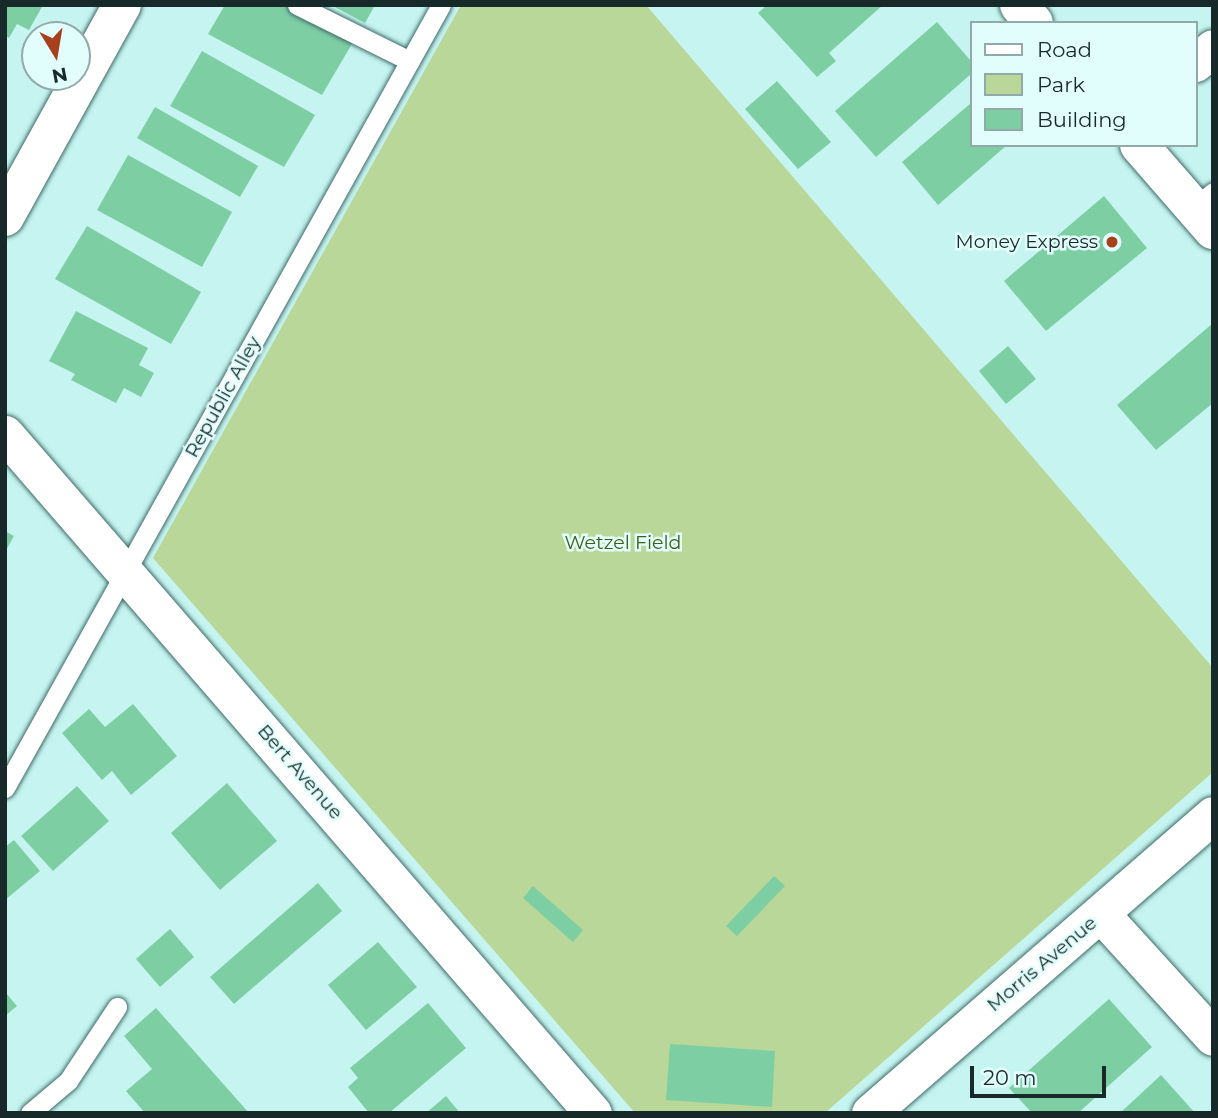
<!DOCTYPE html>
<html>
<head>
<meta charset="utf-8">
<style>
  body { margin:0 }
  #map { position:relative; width:1218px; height:1118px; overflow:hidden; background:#c6f5f1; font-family:Montserrat,sans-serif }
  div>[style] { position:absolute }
  .green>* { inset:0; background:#b8d798 }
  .building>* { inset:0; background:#7ecea4 }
  .roads { filter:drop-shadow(0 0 2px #3e6a67) drop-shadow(0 0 2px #3e6a67) }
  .lane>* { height:19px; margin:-9.5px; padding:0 9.5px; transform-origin:9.5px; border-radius:9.5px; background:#fff }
  .street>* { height:37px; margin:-18.5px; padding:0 18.5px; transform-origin:18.5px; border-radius:18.5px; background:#fff }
  .secondary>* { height:38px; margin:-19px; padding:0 19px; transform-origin:19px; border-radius:19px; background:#fff }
  .dots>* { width:19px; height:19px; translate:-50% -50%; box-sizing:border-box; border:4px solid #e2fefc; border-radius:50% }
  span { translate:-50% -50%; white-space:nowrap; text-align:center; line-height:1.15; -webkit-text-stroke:5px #e2fefc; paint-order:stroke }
  .poi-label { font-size:19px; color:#172a29 }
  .right { translate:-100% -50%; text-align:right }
  .street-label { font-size:19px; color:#172a29 }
  .park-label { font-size:19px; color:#415f16 }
  .frame { position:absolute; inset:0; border:7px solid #172a29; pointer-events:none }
  .legend { position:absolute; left:970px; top:21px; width:228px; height:126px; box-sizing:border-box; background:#e2fefc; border:2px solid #91a9a8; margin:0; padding:9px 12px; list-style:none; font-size:21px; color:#172a29 }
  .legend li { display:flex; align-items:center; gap:14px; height:35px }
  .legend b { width:35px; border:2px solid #91a9a8 }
  .north { position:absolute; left:21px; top:21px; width:70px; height:70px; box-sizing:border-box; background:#e2fefc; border:2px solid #91a9a8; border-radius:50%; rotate:169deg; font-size:19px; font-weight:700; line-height:28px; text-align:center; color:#172a29 }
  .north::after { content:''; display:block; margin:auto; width:24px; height:32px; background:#a7401d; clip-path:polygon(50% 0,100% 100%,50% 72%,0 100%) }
  .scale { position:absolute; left:970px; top:1066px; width:136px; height:32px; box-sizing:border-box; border:4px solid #172a29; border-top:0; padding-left:9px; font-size:21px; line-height:24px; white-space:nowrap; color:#172a29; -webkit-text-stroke:5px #e2fefc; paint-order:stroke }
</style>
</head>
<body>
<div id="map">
  <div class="green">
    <i style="clip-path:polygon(461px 5px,646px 5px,1213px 668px,1213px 772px,825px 1113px,635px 1113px,153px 558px)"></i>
  </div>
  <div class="building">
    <i style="clip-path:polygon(5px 5px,43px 5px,29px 30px,17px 24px,9px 38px,5px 35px)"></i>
    <i style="clip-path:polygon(225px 5px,287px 5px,353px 42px,322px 95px,208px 34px)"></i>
    <i style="clip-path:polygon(331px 5px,375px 5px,365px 23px)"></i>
    <i style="clip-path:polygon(767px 5px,883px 5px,829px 53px,836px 61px,817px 77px,758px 13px)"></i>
    <i style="clip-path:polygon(937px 22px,971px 61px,971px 74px,876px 157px,835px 111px)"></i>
    <i style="clip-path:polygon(202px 51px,315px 115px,284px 167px,170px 106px)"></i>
    <i style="clip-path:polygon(777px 81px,831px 142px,798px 169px,745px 109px)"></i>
    <i style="clip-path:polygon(971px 103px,971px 145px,1007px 145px,938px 205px,902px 162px)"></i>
    <i style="clip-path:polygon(155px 107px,258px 166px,240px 197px,137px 138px)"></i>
    <i style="clip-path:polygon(128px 155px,232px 212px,202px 267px,97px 210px)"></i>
    <i style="clip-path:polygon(1104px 196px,1147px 248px,1046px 331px,1004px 281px)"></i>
    <i style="clip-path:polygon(87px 226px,201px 292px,171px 344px,55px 279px)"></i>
    <i style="clip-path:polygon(76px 311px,148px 348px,139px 365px,154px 373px,141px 397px,124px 388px,116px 403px,71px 380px,75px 374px,49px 361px)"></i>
    <i style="clip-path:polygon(1213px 323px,1213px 403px,1156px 450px,1117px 405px)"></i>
    <i style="clip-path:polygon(1008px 346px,1036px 379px,1006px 404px,979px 371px)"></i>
    <i style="clip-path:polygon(5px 531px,14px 536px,5px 552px)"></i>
    <i style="clip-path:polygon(133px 704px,177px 756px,131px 795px,112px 771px,102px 780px,62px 733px,89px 709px,105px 727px)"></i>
    <i style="clip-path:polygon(227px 783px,277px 841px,220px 890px,171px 833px)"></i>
    <i style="clip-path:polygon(77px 786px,109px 821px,53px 871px,21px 836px)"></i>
    <i style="clip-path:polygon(14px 840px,40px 871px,5px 900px,5px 847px)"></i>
    <i style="clip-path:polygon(774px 876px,785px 886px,737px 936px,726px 926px)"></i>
    <i style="clip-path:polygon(318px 883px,342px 911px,234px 1004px,210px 977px)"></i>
    <i style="clip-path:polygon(533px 886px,583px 930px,573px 942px,523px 898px)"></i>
    <i style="clip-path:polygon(170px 929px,194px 957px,160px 987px,136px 959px)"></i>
    <i style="clip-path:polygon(378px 942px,417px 987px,366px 1030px,328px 985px)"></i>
    <i style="clip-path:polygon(5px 992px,17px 1006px,5px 1016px)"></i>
    <i style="clip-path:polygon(1109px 999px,1152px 1047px,1078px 1113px,1032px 1113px,1009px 1088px)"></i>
    <i style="clip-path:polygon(428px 1003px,466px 1048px,389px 1113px,369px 1113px,348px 1087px,358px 1078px,350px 1068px)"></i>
    <i style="clip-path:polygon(156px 1008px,249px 1113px,145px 1113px,126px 1091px,152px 1069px,124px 1036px)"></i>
    <i style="clip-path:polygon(670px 1044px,775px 1051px,772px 1107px,666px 1100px)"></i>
    <i style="clip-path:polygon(1161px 1075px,1195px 1113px,1120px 1113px)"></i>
    <i style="clip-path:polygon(446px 1096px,460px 1113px,426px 1113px)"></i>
  </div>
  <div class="roads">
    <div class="lane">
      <i style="left:297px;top:5px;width:126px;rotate:26.4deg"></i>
      <i style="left:1193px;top:209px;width:26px;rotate:-40deg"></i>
      <i style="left:5px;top:788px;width:896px;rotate:-60.89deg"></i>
      <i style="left:30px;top:1113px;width:50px;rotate:-40.1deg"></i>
      <i style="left:68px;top:1081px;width:89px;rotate:-56.5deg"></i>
    </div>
    <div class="street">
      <i style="left:1195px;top:63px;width:23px;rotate:-40deg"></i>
      <i style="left:5px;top:434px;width:898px;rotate:49.11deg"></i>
      <i style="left:1101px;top:914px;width:166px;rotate:47.7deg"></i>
      <i style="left:870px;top:1113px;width:454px;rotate:-41deg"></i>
    </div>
    <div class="secondary">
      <i style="left:1019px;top:5px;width:23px;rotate:50deg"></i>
      <i style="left:1139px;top:145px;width:113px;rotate:49deg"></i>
      <i style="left:5px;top:217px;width:242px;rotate:-61.1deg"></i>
    </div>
  </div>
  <div class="dots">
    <i style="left:1112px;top:242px;background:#a7401d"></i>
  </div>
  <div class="poi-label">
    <span class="right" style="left:1098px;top:242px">Money Express</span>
  </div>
  <div class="street-label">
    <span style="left:223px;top:397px;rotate:-61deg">Republic Alley</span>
    <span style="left:300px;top:772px;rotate:49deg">Bert Avenue</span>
    <span style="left:1042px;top:964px;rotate:-40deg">Morris Avenue</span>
  </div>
  <div class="park-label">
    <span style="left:623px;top:543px">Wetzel Field</span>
  </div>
  <div class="frame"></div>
  <ul class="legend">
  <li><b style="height:9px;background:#fff"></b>Road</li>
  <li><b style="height:19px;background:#b8d798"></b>Park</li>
  <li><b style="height:19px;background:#7ecea4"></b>Building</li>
  </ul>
  <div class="north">N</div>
  <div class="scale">20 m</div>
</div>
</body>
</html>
